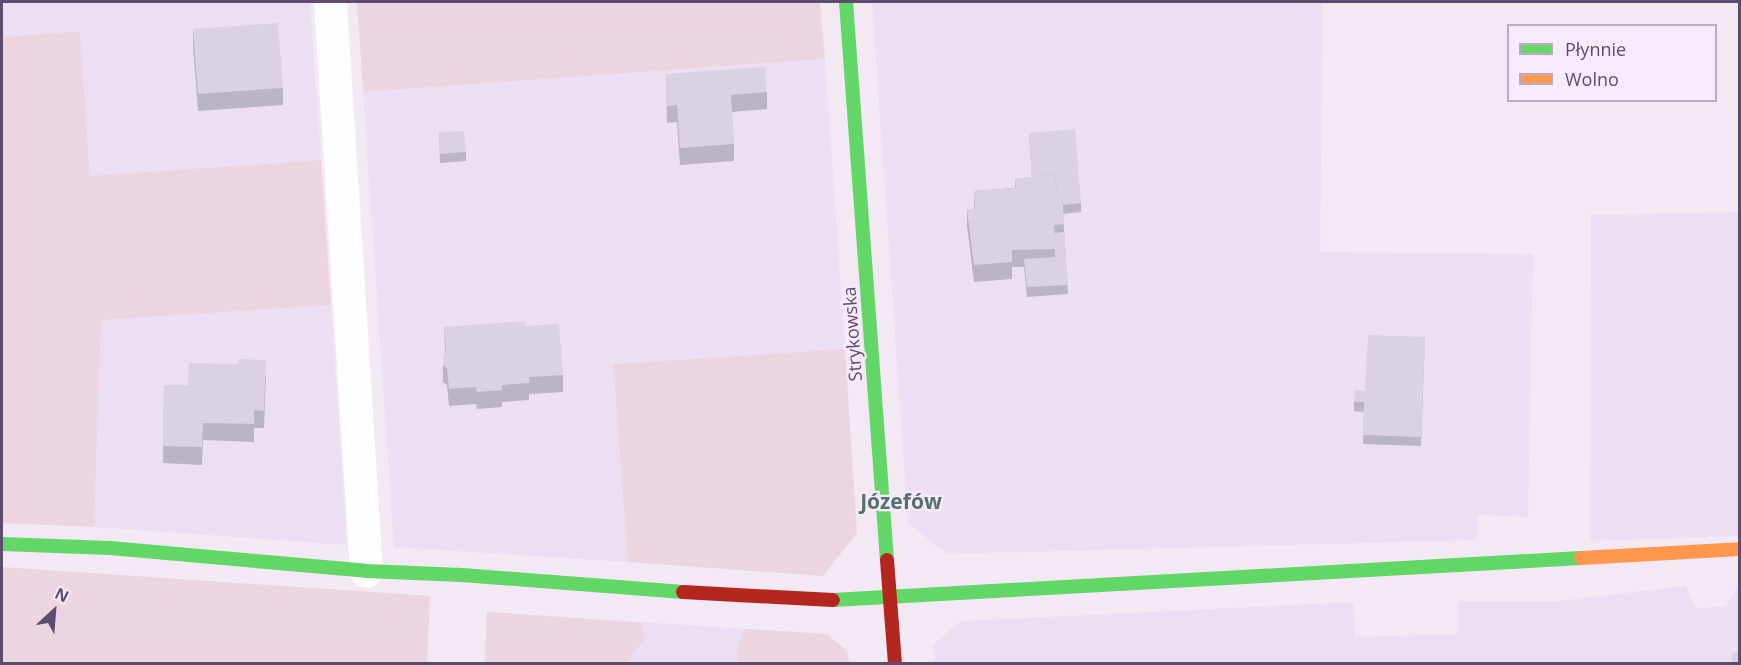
<!DOCTYPE html>
<html>
<head>
<meta charset="utf-8">
<style>
  body { margin:0 }
  #map { position:relative; width:1741px; height:665px; overflow:hidden; background:#f2e9f5; font-family:"Open Sans",sans-serif }
  div>[style] { position:absolute }
  .residential>* { inset:0; background:#eddff3 }
  .green>* { inset:0; background:#ebd5e0 }
  .street>* { height:33px; margin:-16.5px; padding:0 16.5px; transform-origin:16.5px; border-radius:16.5px; background:#fdfcfe }
  .fast>* { height:14px; margin:-7px; padding:0 7px; transform-origin:7px; border-radius:7px; background:#63d668 }
  .slow>* { height:14px; margin:-7px; padding:0 7px; transform-origin:7px; border-radius:7px; background:#ff974d }
  .jam>* { height:14px; margin:-7px; padding:0 7px; transform-origin:7px; border-radius:7px; background:#b3261e }
  .wall>* { inset:0; background:#bbb4c2 }
  .building>* { inset:0; background:#dad1e1 }
  span { translate:-50% -50%; white-space:nowrap; text-align:center; line-height:1.15; -webkit-text-stroke:4.5px #f8eafd; paint-order:stroke }
  .street-label { font-size:18px; color:#5d4c6f }
  .quarter-label { font-size:21px; color:#53726b; font-weight:700 }
  .frame { position:absolute; inset:0; border:3px solid #5d4c6f; pointer-events:none }
  .legend { position:absolute; left:1507px; top:24px; width:210px; height:78px; box-sizing:border-box; background:#f8eafd; border:2px solid #baabc4; margin:0; padding:8px 10px; list-style:none; font-size:18px; color:#5d4c6f }
  .legend li { display:flex; align-items:center; gap:12px; height:30px }
  .legend b { width:30px; border:2px solid #baabc4 }
  .north { position:absolute; left:24px; top:581px; width:60px; height:60px; -webkit-text-stroke:4px #f8eafd; paint-order:stroke; rotate:26deg; font-size:16px; font-weight:700; line-height:24px; text-align:center; color:#5d4c6f }
  .north::after { content:''; display:block; margin:auto; width:21px; height:27px; background:#5d4c6f; clip-path:polygon(50% 0,100% 100%,50% 72%,0 100%) }
</style>
</head>
<body>
<div id="map">
  <div class="residential">
    <i style="clip-path:polygon(2px 2px,310px 2px,321px 160px,90px 177px,80px 31px,2px 37px)"></i>
    <i style="clip-path:polygon(872px 2px,1323px 2px,1320px 252px,1533px 254px,1528px 517px,1478px 515px,1477px 540px,947px 554px,908px 523px)"></i>
    <i style="clip-path:polygon(825px 59px,845px 349px,613px 364px,628px 562px,394px 547px,363px 92px)"></i>
    <i style="clip-path:polygon(1739px 212px,1739px 536px,1590px 541px,1591px 215px)"></i>
    <i style="clip-path:polygon(331px 305px,347px 545px,94px 527px,100px 320px)"></i>
    <i style="clip-path:polygon(1739px 583px,1739px 663px,935px 664px,933px 644px,962px 621px,1354px 602px,1355px 637px,1458px 634px,1458px 601px,1557px 601px,1686px 586px,1696px 609px,1726px 606px)"></i>
    <i style="clip-path:polygon(487px 612px,827px 634px,847px 651px,849px 663px,485px 664px)"></i>
  </div>
  <div class="green">
    <i style="clip-path:polygon(357px 2px,820px 2px,825px 59px,363px 92px)"></i>
    <i style="clip-path:polygon(80px 31px,90px 176px,321px 160px,331px 305px,101px 320px,94px 527px,2px 523px,2px 37px)"></i>
    <i style="clip-path:polygon(845px 349px,857px 533px,823px 576px,628px 562px,613px 364px)"></i>
    <i style="clip-path:polygon(2px 567px,430px 596px,427px 663px,2px 663px)"></i>
    <i style="clip-path:polygon(487px 612px,643px 623px,644px 641px,626px 663px,485px 663px)"></i>
    <i style="clip-path:polygon(744px 629px,827px 634px,847px 651px,849px 663px,739px 663px,736px 651px)"></i>
  </div>
  <div class="street">
    <i style="left:330px;top:2px;width:570px;rotate:86.38deg"></i>
  </div>
  <div class="fast">
    <i style="left:846px;top:2px;width:560px;rotate:85.8deg"></i>
    <i style="left:2px;top:544px;width:108px;rotate:2.1deg"></i>
    <i style="left:110px;top:548px;width:257px;rotate:5.1deg"></i>
    <i style="left:366px;top:571px;width:96px;rotate:2.4deg"></i>
    <i style="left:462px;top:575px;width:222px;rotate:4.4deg"></i>
    <i style="left:833px;top:600px;width:749px;rotate:-3.21deg"></i>
  </div>
  <div class="slow">
    <i style="left:1581px;top:558px;width:159px;rotate:-3.2deg"></i>
  </div>
  <div class="jam">
    <i style="left:887px;top:560px;width:104px;rotate:85.6deg"></i>
    <i style="left:683px;top:592px;width:150px;rotate:3.1deg"></i>
  </div>
  <div class="wall">
    <i style="clip-path:polygon(193px 29px,283px 88px,283px 105px,198px 111px,193px 46px)"></i>
    <i style="clip-path:polygon(666px 74px,767px 92px,767px 109px,732px 112px,734px 144px,734px 161px,680px 165px,677px 122px,667px 123px)"></i>
    <i style="clip-path:polygon(439px 132px,466px 152px,466px 161px,440px 163px)"></i>
    <i style="clip-path:polygon(1029px 133px,1081px 203px,1081px 212px,1063px 214px,1068px 294px,1027px 297px,1024px 267px,1012px 267px,1012px 279px,974px 282px,967px 226px,967px 209px,974px 209px,974px 191px,1015px 188px,1015px 179px,1032px 177px)"></i>
    <i style="clip-path:polygon(525px 326px,563px 375px,563px 392px,529px 394px,529px 400px,502px 402px,502px 407px,477px 409px,476px 404px,449px 406px,447px 385px,443px 382px,443px 356px,445px 353px,444px 327px)"></i>
    <i style="clip-path:polygon(1425px 337px,1421px 446px,1363px 444px,1364px 412px,1354px 411px,1354px 402px,1365px 391px)"></i>
    <i style="clip-path:polygon(266px 377px,264px 428px,254px 428px,254px 442px,203px 440px,202px 465px,163px 463px,164px 385px,188px 385px)"></i>
  </div>
  <div class="building">
    <i style="clip-path:polygon(278px 23px,283px 88px,198px 94px,193px 29px)"></i>
    <i style="clip-path:polygon(765px 67px,767px 92px,731px 95px,734px 144px,680px 148px,677px 105px,667px 106px,666px 74px)"></i>
    <i style="clip-path:polygon(1075px 129px,1081px 203px,1063px 205px,1062px 194px,1057px 194px,1055px 174px,1032px 177px,1029px 133px)"></i>
    <i style="clip-path:polygon(464px 131px,466px 152px,440px 154px,439px 132px)"></i>
    <i style="clip-path:polygon(1055px 174px,1057px 194px,1062px 194px,1064px 224px,1054px 225px,1055px 249px,1012px 250px,1012px 262px,974px 265px,967px 209px,975px 209px,974px 191px,1016px 188px,1015px 179px)"></i>
    <i style="clip-path:polygon(1064px 232px,1068px 285px,1027px 287px,1024px 259px,1055px 257px,1054px 233px)"></i>
    <i style="clip-path:polygon(525px 321px,525px 326px,559px 324px,563px 375px,529px 377px,529px 383px,502px 385px,502px 390px,477px 392px,476px 387px,449px 389px,447px 368px,443px 365px,443px 356px,446px 352px,444px 327px)"></i>
    <i style="clip-path:polygon(1368px 335px,1425px 337px,1421px 437px,1363px 435px,1364px 402px,1354px 402px,1355px 390px,1365px 391px)"></i>
    <i style="clip-path:polygon(238px 359px,266px 360px,264px 411px,254px 410px,254px 424px,203px 423px,202px 447px,163px 446px,164px 385px,188px 385px,189px 363px,237px 364px)"></i>
    <i style="clip-path:polygon(1740px 652px,1740px 663px,1732px 663px,1732px 653px)"></i>
  </div>
  <div class="street-label">
    <span style="left:852px;top:334px;rotate:-94deg">Strykowska</span>
  </div>
  <div class="quarter-label">
    <span style="left:901px;top:501px">Józefów</span>
  </div>
  <div class="frame"></div>
  <ul class="legend">
  <li><b style="height:8px;background:#63d668"></b>Płynnie</li>
  <li><b style="height:8px;background:#ff974d"></b>Wolno</li>
  </ul>
  <div class="north">N</div>
</div>
</body>
</html>
